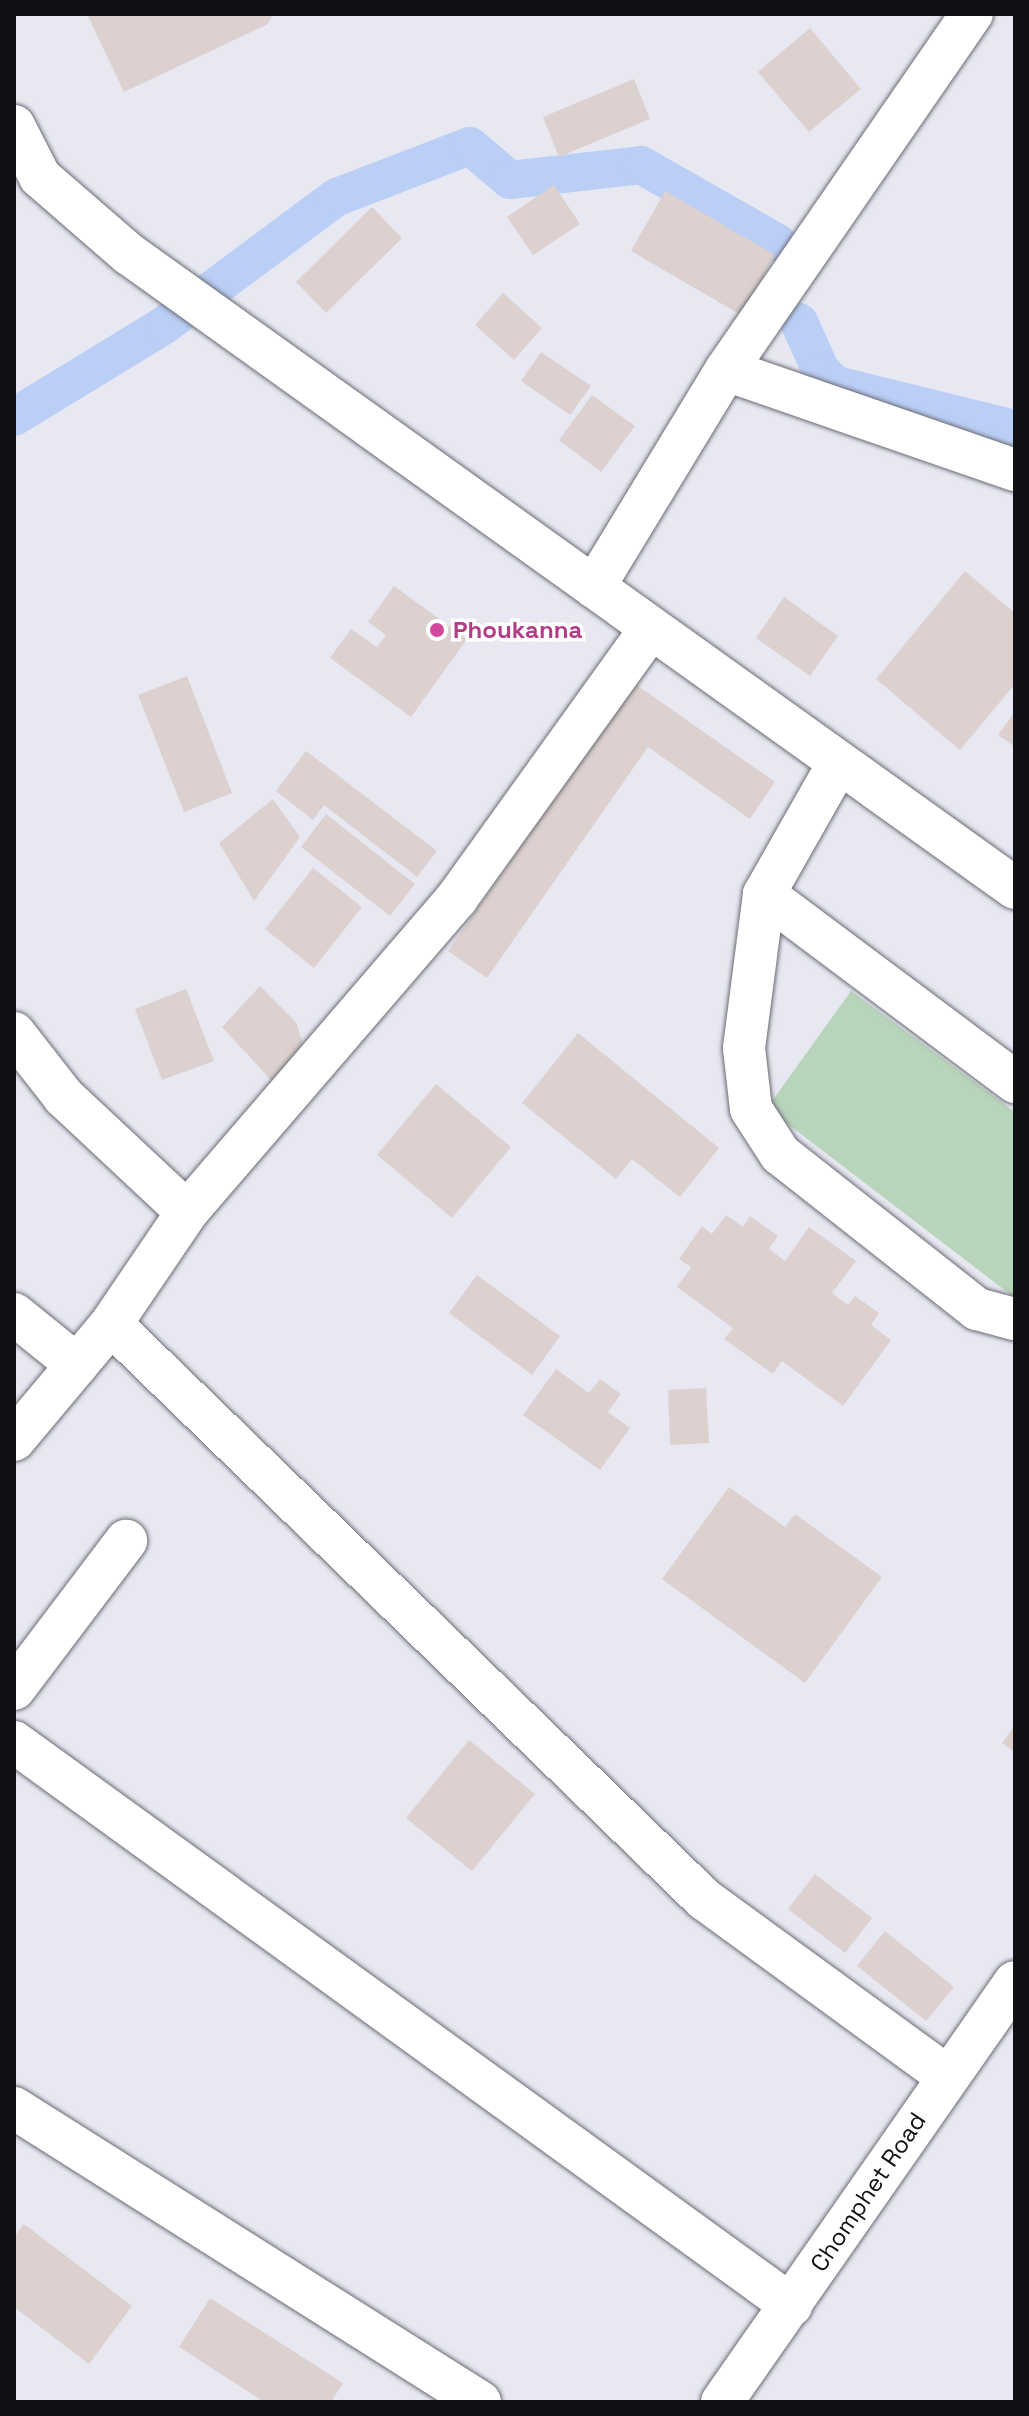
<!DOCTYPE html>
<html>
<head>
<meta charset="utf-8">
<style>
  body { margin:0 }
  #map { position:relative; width:1029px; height:2416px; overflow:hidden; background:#e7e8f2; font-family:"Space Grotesk",sans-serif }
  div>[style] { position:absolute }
  .green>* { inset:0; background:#b8d4ba }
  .canal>* { height:38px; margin:-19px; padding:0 19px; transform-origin:19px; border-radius:19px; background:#bacef6 }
  .building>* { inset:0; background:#dcd1ce }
  .roads { filter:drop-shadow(0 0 2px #6b6c74) drop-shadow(0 0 2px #6b6c74) }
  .minor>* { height:42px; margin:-21px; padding:0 21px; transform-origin:21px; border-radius:21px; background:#fff }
  .dots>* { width:22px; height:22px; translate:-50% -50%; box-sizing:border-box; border:4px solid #fff; border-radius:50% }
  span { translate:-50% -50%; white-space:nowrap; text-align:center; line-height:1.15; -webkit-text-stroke:7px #fff; paint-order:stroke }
  .hotel-label { font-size:24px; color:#b23c85; font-weight:700 }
  .left { translate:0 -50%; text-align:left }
  .street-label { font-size:24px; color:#101114 }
  .frame { position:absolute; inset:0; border:16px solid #101114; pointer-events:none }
</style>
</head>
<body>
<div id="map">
  <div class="green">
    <i style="clip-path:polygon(851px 991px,1015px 1112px,1015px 1298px,767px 1108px)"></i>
  </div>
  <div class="canal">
    <i style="left:799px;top:322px;width:54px;rotate:65.8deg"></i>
    <i style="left:821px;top:371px;width:21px;rotate:43deg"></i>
    <i style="left:836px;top:385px;width:184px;rotate:13.8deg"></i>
    <i style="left:14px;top:417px;width:175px;rotate:-31.4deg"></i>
    <i style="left:163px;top:326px;width:217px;rotate:-36.6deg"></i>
    <i style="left:337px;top:197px;width:142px;rotate:-21deg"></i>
    <i style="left:470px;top:146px;width:52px;rotate:40.4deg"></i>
    <i style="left:510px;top:180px;width:132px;rotate:-6.5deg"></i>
    <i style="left:641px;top:165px;width:158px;rotate:29.7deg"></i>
  </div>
  <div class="building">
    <i style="clip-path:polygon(87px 14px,273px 14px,268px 24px,124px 92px)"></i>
    <i style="clip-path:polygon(810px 28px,861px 89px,809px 132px,758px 72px)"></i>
    <i style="clip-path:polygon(634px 79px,650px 119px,559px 157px,543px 117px)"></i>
    <i style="clip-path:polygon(554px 185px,580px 224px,533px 255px,507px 217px)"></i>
    <i style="clip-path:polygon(665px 191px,775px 255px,741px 315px,631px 251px)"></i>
    <i style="clip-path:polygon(372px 207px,402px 238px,326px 313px,296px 282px)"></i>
    <i style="clip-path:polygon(503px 293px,542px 328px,514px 360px,475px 325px)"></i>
    <i style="clip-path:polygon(541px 352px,591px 386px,570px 415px,521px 381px)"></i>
    <i style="clip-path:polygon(592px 395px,635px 426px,601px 472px,559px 440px)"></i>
    <i style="clip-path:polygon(965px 571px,1015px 613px,1015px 684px,960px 750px,876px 679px)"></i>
    <i style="clip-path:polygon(394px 586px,467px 639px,411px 717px,330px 658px,351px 629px,377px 647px,386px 635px,368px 622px)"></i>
    <i style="clip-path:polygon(784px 597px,838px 636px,810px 676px,756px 638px)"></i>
    <i style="clip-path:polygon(187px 676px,232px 793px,184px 812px,138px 695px)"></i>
    <i style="clip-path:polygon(634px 683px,775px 782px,750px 819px,648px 747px,487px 978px,448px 951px)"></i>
    <i style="clip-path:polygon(1015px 711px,1015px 747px,998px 735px)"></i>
    <i style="clip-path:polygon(306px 751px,437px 851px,417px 877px,324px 805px,313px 820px,276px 791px)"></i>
    <i style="clip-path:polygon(273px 799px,300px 837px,254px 901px,219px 843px)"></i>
    <i style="clip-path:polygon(326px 814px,415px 884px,390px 916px,301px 847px)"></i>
    <i style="clip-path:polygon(313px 868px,362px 907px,314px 968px,265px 929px)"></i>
    <i style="clip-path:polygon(260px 986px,296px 1022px,303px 1043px,273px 1082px,222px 1027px)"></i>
    <i style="clip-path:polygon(186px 989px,214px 1061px,162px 1080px,135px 1009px)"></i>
    <i style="clip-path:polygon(578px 1033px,719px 1148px,680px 1197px,632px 1159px,616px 1179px,522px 1103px)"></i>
    <i style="clip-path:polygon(436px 1084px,511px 1147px,452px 1218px,377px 1155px)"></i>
    <i style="clip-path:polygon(726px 1215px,743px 1227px,750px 1216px,778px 1236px,769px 1249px,785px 1261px,809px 1227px,856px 1261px,832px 1293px,848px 1305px,855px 1296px,879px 1313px,871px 1325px,891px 1340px,843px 1406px,782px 1361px,773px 1374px,724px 1339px,733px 1328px,677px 1287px,691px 1267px,679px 1259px,702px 1226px,712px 1234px)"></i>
    <i style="clip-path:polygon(477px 1275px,560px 1336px,532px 1375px,449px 1313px)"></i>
    <i style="clip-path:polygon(556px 1369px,589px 1393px,600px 1379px,621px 1394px,608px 1412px,630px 1428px,600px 1470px,523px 1415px)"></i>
    <i style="clip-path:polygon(706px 1388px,709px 1443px,670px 1445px,668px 1390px)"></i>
    <i style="clip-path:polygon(729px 1487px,785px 1527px,795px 1514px,882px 1577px,805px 1683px,662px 1579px)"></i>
    <i style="clip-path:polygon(1015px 1725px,1015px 1752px,1002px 1743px)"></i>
    <i style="clip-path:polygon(469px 1740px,535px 1794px,472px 1871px,406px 1818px)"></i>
    <i style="clip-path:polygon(815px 1874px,872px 1918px,845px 1953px,788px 1909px)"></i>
    <i style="clip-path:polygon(885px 1931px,954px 1987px,926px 2021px,857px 1966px)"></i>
    <i style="clip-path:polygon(24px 2224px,132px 2306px,89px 2364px,14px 2307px,14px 2237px)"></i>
    <i style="clip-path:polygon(210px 2298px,343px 2383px,331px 2402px,264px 2402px,179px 2347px)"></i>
  </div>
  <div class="roads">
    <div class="minor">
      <i style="left:14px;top:126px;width:57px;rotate:63deg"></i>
      <i style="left:40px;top:177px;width:118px;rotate:40.9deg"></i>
      <i style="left:129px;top:254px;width:1089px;rotate:35.59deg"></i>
      <i style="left:726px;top:370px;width:306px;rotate:19.1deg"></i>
      <i style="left:594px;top:587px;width:254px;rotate:-58.7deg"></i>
      <i style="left:726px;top:370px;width:433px;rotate:-55.4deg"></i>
      <i style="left:838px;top:764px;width:150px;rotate:119.6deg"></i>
      <i style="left:764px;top:894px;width:155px;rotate:97.4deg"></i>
      <i style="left:744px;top:1048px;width:61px;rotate:83.5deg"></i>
      <i style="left:751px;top:1109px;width:54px;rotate:57.2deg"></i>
      <i style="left:780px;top:1154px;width:251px;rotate:38.2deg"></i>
      <i style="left:977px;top:1309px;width:39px;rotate:15deg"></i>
      <i style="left:764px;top:894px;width:314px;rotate:36.8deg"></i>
      <i style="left:14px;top:1033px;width:81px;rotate:52deg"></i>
      <i style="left:64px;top:1097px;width:168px;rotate:43.1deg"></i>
      <i style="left:14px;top:1314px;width:81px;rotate:39deg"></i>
      <i style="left:111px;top:1324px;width:826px;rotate:44.12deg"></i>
      <i style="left:704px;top:1899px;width:301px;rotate:36.1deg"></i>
      <i style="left:14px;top:1440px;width:151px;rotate:-50.1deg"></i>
      <i style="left:111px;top:1324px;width:135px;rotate:-55.8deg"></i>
      <i style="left:187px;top:1212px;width:414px;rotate:-49.3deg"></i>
      <i style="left:457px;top:898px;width:332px;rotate:-54.3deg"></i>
      <i style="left:14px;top:1689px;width:186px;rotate:-52.9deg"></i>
      <i style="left:14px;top:1742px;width:960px;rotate:35.93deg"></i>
      <i style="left:14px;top:2108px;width:551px;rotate:32.25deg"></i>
      <i style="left:722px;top:2402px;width:512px;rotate:-55.1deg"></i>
    </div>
  </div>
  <div class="dots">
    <i style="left:437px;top:630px;background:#d1479c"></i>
  </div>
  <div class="hotel-label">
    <span class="left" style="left:453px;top:630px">Phoukanna</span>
  </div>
  <div class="street-label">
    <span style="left:868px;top:2192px;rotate:-56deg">Chomphet Road</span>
  </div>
  <div class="frame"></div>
</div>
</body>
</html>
